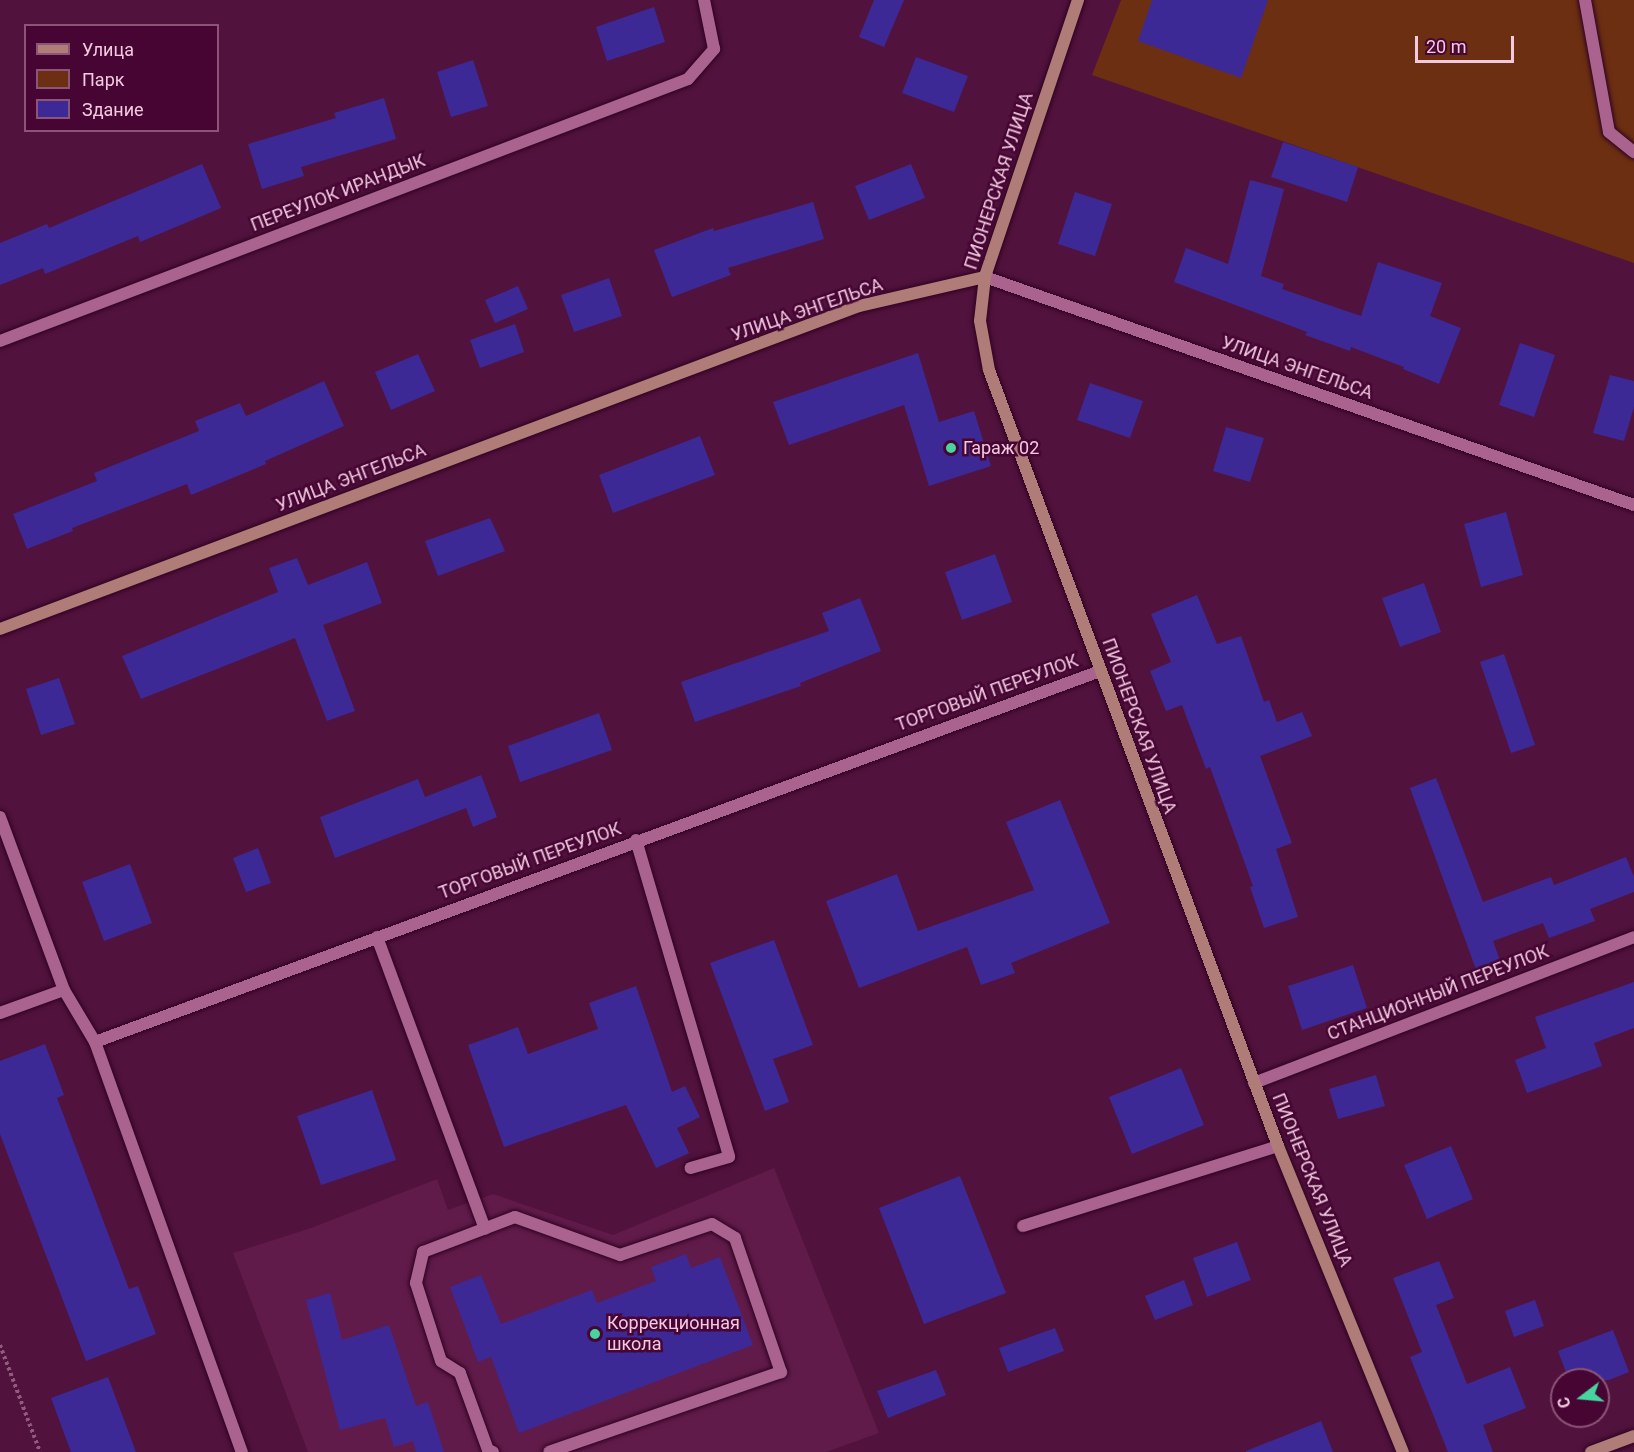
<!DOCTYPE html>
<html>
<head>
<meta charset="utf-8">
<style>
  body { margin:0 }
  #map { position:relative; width:1634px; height:1452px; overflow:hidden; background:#51123d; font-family:Roboto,sans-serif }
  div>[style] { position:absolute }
  .built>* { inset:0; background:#601b4a }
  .green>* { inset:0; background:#6c2f12 }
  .building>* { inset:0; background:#3d2996 }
  .path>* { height:4px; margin-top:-2px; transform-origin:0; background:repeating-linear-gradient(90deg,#915b7d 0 3px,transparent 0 6px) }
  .roads { filter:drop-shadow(0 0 2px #300221) drop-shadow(0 0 2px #300221) }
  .lane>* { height:12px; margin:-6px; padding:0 6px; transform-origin:6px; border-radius:6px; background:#a9638e }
  .street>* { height:12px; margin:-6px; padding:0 6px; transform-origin:6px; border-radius:6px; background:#a9638e }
  .secondary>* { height:12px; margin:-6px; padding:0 6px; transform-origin:6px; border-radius:6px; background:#b07c77 }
  .dots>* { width:16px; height:16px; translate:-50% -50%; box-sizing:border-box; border:3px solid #460533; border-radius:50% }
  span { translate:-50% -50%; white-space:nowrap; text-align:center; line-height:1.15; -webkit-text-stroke:5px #460533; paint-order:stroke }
  .street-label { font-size:18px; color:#f2cae0 }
  .poi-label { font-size:18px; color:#f2cae0 }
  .left { translate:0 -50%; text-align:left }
  .legend { position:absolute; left:24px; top:24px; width:195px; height:108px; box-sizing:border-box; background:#460533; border:2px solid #8b5478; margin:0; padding:8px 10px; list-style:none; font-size:18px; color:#f2cae0 }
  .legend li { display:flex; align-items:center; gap:12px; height:30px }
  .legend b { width:30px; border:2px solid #8b5478 }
  .north { position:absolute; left:1550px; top:1368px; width:60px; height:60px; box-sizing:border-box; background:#460533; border:2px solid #8b5478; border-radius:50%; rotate:254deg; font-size:16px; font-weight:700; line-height:24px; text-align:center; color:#f2cae0 }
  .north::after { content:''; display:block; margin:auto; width:21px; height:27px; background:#47d49e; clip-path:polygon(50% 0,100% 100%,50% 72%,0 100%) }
  .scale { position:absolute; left:1415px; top:36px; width:99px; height:27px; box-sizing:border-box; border:3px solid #f2cae0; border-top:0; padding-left:8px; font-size:18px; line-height:21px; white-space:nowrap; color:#f2cae0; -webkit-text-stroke:4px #460533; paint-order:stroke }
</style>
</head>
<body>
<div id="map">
  <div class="built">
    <i style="clip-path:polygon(774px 1168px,879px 1433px,826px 1452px,308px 1452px,233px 1253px,311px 1228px,437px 1179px,448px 1210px,493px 1194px,613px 1235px)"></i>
  </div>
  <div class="green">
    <i style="clip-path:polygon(1121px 0,1634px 0,1634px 263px,1092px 75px)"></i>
  </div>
  <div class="building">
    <i style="clip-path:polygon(874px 0,904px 0,884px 47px,859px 37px)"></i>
    <i style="clip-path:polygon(1152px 0,1268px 0,1241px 78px,1138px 41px)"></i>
    <i style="clip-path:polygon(654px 7px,665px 42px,607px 61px,596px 27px)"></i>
    <i style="clip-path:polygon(916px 57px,968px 76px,954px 112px,902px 93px)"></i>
    <i style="clip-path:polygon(473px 60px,488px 106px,451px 117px,437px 72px)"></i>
    <i style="clip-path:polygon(384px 98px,396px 139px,301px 167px,304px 176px,262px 189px,248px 144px,336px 118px,334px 113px)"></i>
    <i style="clip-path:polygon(1283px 142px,1358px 167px,1347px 202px,1271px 177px)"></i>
    <i style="clip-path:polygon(202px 164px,221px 208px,140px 242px,138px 236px,45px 274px,43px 268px,0 285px,0 243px,47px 224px,49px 228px)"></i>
    <i style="clip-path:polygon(911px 164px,925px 198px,869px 220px,855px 186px)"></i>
    <i style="clip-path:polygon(1250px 180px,1284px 189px,1261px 276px,1284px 284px,1282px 289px,1361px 316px,1378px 262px,1442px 283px,1430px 316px,1461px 328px,1439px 384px,1403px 369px,1404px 367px,1351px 347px,1350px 351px,1305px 335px,1307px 332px,1174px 282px,1186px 248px,1228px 264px)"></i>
    <i style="clip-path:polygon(1075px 192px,1112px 204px,1095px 256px,1058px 244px)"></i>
    <i style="clip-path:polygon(813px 202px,824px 239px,728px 268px,731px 275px,672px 297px,654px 250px,713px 228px,714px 231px)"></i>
    <i style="clip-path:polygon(609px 278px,622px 316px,574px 332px,561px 295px)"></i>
    <i style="clip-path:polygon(518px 286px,528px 309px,495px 323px,485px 300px)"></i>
    <i style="clip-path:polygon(515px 324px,524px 352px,480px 368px,470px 340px)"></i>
    <i style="clip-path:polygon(1520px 343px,1555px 355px,1534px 417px,1499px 405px)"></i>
    <i style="clip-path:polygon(918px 353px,939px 422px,974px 411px,991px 466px,929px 486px,904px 405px,789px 445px,773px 402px)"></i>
    <i style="clip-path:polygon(418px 354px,435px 391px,391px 410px,375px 372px)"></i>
    <i style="clip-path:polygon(1610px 375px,1634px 381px,1634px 407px,1624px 441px,1593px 433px)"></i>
    <i style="clip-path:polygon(324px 381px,344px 426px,265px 461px,266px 464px,191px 495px,187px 484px,72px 528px,73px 531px,27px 549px,13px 514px,97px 481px,94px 473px,199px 431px,195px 421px,240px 403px,246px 416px)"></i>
    <i style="clip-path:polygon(1090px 383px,1143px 401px,1130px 438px,1077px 420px)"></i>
    <i style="clip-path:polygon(1226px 427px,1264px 438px,1250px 482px,1213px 471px)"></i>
    <i style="clip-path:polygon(700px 436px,715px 475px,613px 513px,599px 475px)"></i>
    <i style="clip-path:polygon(1506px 512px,1523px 575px,1481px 587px,1464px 524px)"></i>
    <i style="clip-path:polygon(490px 518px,505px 551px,438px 576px,425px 541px)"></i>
    <i style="clip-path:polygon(995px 554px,1012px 602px,962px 620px,945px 572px)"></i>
    <i style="clip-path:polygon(297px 558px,308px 585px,367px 562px,382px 603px,323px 625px,355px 711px,327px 721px,295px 638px,141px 699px,122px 656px,278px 592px,269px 568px)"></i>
    <i style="clip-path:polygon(1424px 583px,1441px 632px,1400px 647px,1382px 598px)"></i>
    <i style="clip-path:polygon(1197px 595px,1217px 644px,1241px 636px,1264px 702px,1269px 700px,1277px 722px,1302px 712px,1312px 736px,1260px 756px,1292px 843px,1276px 849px,1298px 917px,1264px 928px,1250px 887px,1253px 886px,1210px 767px,1206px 769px,1182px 705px,1166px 711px,1150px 671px,1171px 662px,1151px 614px)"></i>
    <i style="clip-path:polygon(860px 598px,881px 651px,800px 683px,801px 686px,695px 722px,681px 682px,829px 631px,822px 613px)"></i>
    <i style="clip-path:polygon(1504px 654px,1535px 745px,1511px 753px,1480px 662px)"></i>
    <i style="clip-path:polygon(59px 678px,75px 724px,41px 735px,26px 689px)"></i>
    <i style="clip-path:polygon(599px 713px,612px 750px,520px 782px,508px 746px)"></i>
    <i style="clip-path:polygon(481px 775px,497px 817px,473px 827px,466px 808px,335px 858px,320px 817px,418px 779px,425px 797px)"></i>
    <i style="clip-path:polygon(1436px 778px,1483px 902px,1551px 877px,1554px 885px,1626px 857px,1634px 877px,1634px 892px,1590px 909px,1595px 921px,1549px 938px,1543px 923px,1493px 941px,1502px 966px,1478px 975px,1410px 788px)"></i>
    <i style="clip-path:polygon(1060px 800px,1110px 923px,1011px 963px,1015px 973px,981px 985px,967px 947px,859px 988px,826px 901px,897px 874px,918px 931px,1034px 890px,1006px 822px)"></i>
    <i style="clip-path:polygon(258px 848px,271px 883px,246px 892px,233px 858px)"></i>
    <i style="clip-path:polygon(130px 864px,152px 923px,104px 941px,82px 882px)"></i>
    <i style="clip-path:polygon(774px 940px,813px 1045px,773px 1059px,789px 1102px,765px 1111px,710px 963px)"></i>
    <i style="clip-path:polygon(1353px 965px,1367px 1008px,1302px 1030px,1288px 986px)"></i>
    <i style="clip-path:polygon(1634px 982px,1634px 1028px,1594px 1043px,1602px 1066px,1527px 1093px,1515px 1060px,1546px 1048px,1535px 1017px)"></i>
    <i style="clip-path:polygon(636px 986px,672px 1092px,685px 1086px,700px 1117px,677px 1128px,689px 1153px,656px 1168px,626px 1105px,504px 1147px,468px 1045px,518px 1027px,528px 1054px,598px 1029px,589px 1003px)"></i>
    <i style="clip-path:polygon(45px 1044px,64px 1095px,57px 1098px,129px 1289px,138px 1286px,156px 1334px,86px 1361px,0 1134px,0 1061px)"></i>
    <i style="clip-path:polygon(1181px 1068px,1204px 1125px,1132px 1154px,1109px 1097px)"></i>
    <i style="clip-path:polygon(1376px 1075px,1385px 1106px,1338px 1119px,1329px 1089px)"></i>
    <i style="clip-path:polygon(372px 1090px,396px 1160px,321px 1185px,297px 1116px)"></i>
    <i style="clip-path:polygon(1451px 1146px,1473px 1199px,1427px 1219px,1404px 1165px)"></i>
    <i style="clip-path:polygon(960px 1176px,1006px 1293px,924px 1324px,879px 1208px)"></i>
    <i style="clip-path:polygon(1237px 1242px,1251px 1280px,1207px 1297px,1193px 1258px)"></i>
    <i style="clip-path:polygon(686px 1254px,691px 1268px,720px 1257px,753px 1345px,519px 1433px,491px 1357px,478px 1362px,450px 1287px,481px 1275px,501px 1324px,592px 1290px,597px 1303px,656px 1281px,651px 1267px)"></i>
    <i style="clip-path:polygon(1439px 1261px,1454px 1298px,1436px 1305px,1467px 1384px,1510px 1367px,1526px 1408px,1483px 1425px,1493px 1452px,1448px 1452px,1410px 1357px,1422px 1352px,1393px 1278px)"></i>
    <i style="clip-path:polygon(1184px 1280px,1193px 1305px,1155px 1320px,1145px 1296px)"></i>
    <i style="clip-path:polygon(330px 1293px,342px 1340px,389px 1325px,416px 1406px,428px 1402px,444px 1452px,416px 1452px,413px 1441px,394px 1447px,385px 1418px,340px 1430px,306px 1300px)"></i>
    <i style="clip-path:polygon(1535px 1300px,1544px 1326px,1514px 1337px,1505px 1311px)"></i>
    <i style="clip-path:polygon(1055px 1328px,1064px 1351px,1008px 1372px,999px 1348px)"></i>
    <i style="clip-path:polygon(1613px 1330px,1629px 1372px,1609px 1380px,1569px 1380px,1558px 1351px)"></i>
    <i style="clip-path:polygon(936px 1370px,946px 1395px,888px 1418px,877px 1391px)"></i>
    <i style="clip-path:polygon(108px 1377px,136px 1452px,71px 1452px,51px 1398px)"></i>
    <i style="clip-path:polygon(1321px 1421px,1333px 1452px,1246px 1452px,1246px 1451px)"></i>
  </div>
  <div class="path">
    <i style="left:0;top:1345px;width:114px;rotate:69.5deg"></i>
  </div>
  <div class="roads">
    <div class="lane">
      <i style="left:1585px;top:0;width:134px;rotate:79.7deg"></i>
      <i style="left:1609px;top:132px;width:32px;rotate:39deg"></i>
      <i style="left:636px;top:840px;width:330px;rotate:73.6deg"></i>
      <i style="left:729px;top:1157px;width:40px;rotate:164deg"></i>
      <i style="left:377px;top:937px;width:311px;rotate:69.7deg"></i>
      <i style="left:95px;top:1042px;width:436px;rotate:70.3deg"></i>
      <i style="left:1023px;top:1226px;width:267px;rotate:-17.4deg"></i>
      <i style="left:493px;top:1452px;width:5px;rotate:-158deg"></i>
      <i style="left:488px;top:1450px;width:82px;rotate:-110deg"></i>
      <i style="left:460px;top:1373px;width:22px;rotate:-148deg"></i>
      <i style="left:441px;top:1361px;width:82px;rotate:-107.8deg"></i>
      <i style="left:416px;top:1283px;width:32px;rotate:-77deg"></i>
      <i style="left:423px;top:1252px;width:98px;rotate:-20.8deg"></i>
      <i style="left:515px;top:1217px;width:112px;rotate:19.9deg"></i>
      <i style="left:620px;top:1255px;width:97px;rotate:-18.6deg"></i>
      <i style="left:712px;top:1224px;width:27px;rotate:31deg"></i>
      <i style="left:735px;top:1238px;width:142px;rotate:71.1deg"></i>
      <i style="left:781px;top:1372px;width:245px;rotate:161deg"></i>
    </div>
    <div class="street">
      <i style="left:985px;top:277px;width:688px;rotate:19.36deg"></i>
      <i style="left:0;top:341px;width:736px;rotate:-20.85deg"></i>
      <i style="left:688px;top:79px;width:40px;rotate:-49deg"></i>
      <i style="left:714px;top:49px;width:50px;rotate:-101.5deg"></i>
      <i style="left:0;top:817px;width:184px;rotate:69.7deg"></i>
      <i style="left:0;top:1013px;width:68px;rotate:-19.8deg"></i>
      <i style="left:64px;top:990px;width:61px;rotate:59.2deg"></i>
      <i style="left:95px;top:1042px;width:1071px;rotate:-20.26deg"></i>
      <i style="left:1254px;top:1083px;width:407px;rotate:-21deg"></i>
    </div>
    <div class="secondary">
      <i style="left:1078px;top:0;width:292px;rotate:108.6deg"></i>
      <i style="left:985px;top:277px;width:44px;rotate:96.5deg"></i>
      <i style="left:980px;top:321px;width:50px;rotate:79.6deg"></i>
      <i style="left:989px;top:370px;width:828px;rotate:69.57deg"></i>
      <i style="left:1278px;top:1146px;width:331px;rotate:67.8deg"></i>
      <i style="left:0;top:629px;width:918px;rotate:-20.61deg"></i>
      <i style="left:859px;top:306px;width:129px;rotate:-13deg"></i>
      <i style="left:1591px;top:1452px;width:46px;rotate:-20.4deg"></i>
    </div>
  </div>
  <div class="dots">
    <i style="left:951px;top:448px;background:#47d49e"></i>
    <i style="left:595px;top:1334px;background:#47d49e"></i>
  </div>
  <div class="street-label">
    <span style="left:999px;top:181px;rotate:-72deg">ПИОНЕРСКАЯ УЛИЦА</span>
    <span style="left:338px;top:193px;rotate:-21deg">ПЕРЕУЛОК ИРАНДЫК</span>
    <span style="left:807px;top:310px;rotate:-19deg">УЛИЦА ЭНГЕЛЬСА</span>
    <span style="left:1297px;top:368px;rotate:19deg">УЛИЦА ЭНГЕЛЬСА</span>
    <span style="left:351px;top:478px;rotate:-21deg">УЛИЦА ЭНГЕЛЬСА</span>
    <span style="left:987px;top:693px;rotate:-20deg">ТОРГОВЫЙ ПЕРЕУЛОК</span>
    <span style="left:1139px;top:726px;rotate:70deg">ПИОНЕРСКАЯ УЛИЦА</span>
    <span style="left:530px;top:861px;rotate:-20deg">ТОРГОВЫЙ ПЕРЕУЛОК</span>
    <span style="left:1438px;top:993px;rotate:-21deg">СТАНЦИОННЫЙ ПЕРЕУЛОК</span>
    <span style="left:1312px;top:1180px;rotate:68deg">ПИОНЕРСКАЯ УЛИЦА</span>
  </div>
  <div class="poi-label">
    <span class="left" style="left:963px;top:448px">Гараж 02</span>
    <span class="left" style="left:607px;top:1334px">Коррекционная<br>школа</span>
  </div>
  <ul class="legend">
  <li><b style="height:8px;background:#b07c77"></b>Улица</li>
  <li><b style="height:16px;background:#6c2f12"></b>Парк</li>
  <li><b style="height:16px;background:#3d2996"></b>Здание</li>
  </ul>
  <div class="north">С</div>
  <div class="scale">20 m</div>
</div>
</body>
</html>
